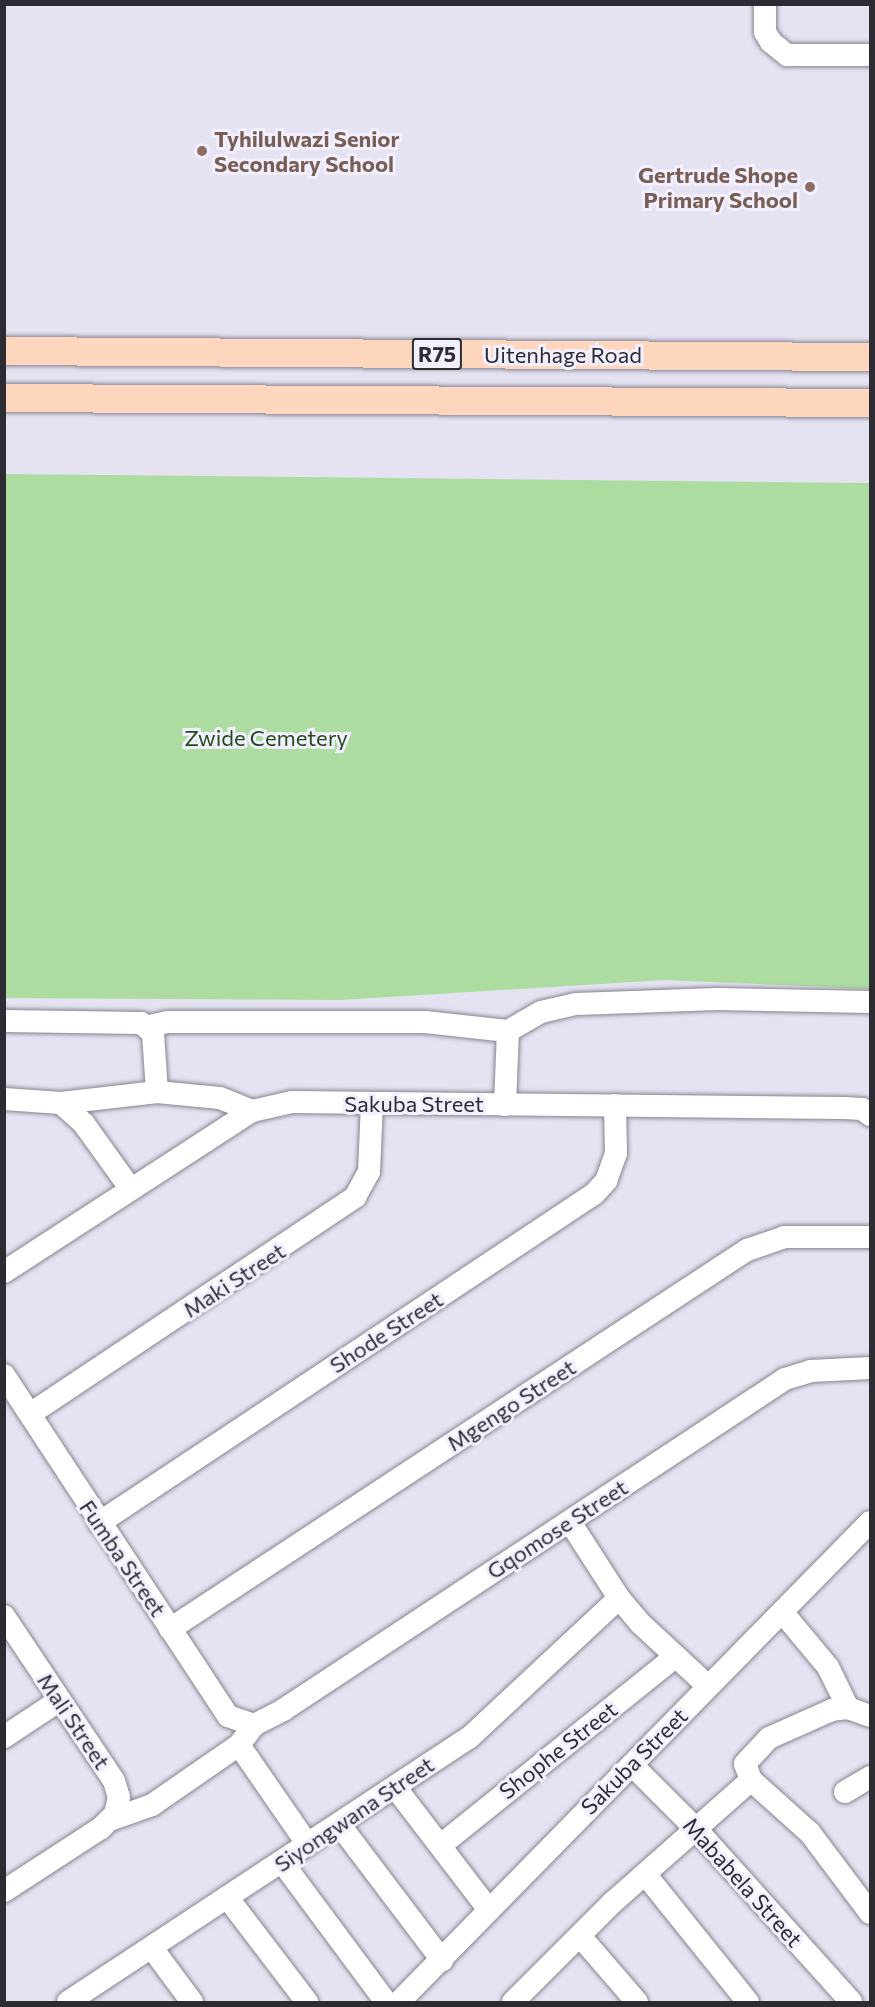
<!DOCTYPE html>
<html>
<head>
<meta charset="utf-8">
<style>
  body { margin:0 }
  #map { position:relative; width:875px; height:2007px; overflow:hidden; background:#e5e3f1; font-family:Commissioner,sans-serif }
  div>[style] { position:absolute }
  .green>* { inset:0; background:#addca0 }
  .roads { filter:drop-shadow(0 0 2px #868591) drop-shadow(0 0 2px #868591) }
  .minor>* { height:22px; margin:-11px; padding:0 11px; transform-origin:11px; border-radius:11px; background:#fff }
  .major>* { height:28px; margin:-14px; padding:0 14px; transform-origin:14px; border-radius:14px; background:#fed6be }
  .dots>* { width:16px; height:16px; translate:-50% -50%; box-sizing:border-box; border:3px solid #f2f0ff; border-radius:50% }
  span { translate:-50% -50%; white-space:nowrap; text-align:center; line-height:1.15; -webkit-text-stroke:6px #f2f0ff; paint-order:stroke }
  .shield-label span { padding:2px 4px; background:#f2f0ff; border:2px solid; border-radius:4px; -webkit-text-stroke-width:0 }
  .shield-label { font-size:21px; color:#2d2c32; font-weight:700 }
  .education-label { font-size:22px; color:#785e54; font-weight:700 }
  .left { translate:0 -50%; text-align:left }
  .right { translate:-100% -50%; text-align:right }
  .street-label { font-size:22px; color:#2d2c32 }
  .park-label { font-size:22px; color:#244c18 }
  .frame { position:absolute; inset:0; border:6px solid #2d2c32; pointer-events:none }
</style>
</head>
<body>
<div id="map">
  <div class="green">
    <i style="clip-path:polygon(5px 474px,870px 483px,870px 989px,664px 980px,340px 1000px,5px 998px)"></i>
  </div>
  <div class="roads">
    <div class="minor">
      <i style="left:765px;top:4px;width:28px;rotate:90deg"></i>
      <i style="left:765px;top:32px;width:12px;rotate:59deg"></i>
      <i style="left:771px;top:42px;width:21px;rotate:39deg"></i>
      <i style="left:787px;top:55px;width:83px"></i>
      <i style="left:4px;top:1021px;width:137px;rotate:0.8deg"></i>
      <i style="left:141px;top:1023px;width:16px;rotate:40deg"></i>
      <i style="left:153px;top:1033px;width:59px;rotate:86.1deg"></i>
      <i style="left:157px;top:1092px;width:63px;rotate:5.4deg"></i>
      <i style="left:220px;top:1098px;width:35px;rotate:22deg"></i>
      <i style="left:149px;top:1026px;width:19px;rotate:-12deg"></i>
      <i style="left:168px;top:1022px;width:257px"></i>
      <i style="left:425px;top:1022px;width:83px;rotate:6.2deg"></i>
      <i style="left:508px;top:1031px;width:38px;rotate:-30deg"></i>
      <i style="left:541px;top:1012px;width:36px;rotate:-13deg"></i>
      <i style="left:576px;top:1004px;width:141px;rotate:-2deg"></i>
      <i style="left:717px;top:999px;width:153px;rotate:1.1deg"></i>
      <i style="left:4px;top:1099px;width:57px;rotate:4deg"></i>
      <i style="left:61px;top:1103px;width:31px;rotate:42deg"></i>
      <i style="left:84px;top:1124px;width:79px;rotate:54.3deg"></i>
      <i style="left:61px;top:1103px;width:97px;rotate:-6.5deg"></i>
      <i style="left:505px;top:1105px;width:74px;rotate:-87.7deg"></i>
      <i style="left:4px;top:1272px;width:296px;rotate:-33deg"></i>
      <i style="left:252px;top:1111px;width:41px;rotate:-12.7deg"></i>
      <i style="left:292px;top:1102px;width:552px;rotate:0.62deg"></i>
      <i style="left:844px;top:1108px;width:18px;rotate:3deg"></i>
      <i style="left:862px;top:1109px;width:10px;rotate:37deg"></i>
      <i style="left:4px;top:1375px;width:408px;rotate:56.7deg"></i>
      <i style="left:228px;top:1716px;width:28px;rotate:19deg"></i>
      <i style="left:254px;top:1725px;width:33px;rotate:-27deg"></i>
      <i style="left:283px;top:1710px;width:601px;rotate:-33.4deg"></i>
      <i style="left:785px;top:1379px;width:27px;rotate:-17deg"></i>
      <i style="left:811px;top:1371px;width:59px;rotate:-2.9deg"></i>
      <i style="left:30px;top:1414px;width:391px;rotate:-33.7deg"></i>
      <i style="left:355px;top:1197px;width:29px;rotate:-61deg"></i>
      <i style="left:369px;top:1172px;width:68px;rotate:-87.5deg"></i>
      <i style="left:570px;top:1522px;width:90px;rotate:57.2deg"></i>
      <i style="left:619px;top:1598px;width:34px;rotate:50deg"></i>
      <i style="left:641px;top:1624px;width:91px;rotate:42.8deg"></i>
      <i style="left:99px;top:1523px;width:594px;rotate:-33.61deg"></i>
      <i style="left:594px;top:1194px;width:18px;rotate:-47deg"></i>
      <i style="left:606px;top:1181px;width:30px;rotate:-70deg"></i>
      <i style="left:616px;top:1153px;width:48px;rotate:-91.2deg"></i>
      <i style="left:783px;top:1613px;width:70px;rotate:50.2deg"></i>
      <i style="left:828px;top:1667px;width:46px;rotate:64deg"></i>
      <i style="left:4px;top:1616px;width:198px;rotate:56.3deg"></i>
      <i style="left:114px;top:1781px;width:17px;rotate:73deg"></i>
      <i style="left:119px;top:1797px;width:17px;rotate:103deg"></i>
      <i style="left:115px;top:1814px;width:20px;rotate:135deg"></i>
      <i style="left:101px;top:1828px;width:116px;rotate:147deg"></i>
      <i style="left:170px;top:1629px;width:690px;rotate:-33.3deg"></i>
      <i style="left:747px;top:1250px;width:39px;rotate:-19deg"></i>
      <i style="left:784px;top:1237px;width:86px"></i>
      <i style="left:870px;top:1716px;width:23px;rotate:-160deg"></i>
      <i style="left:848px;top:1708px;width:16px;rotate:173deg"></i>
      <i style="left:832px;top:1710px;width:69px;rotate:156deg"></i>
      <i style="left:769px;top:1738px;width:35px;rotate:133deg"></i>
      <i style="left:745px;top:1764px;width:17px;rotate:69deg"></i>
      <i style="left:751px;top:1780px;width:79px;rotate:41.9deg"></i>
      <i style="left:810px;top:1833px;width:100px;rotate:53.1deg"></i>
      <i style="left:4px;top:1737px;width:67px;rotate:-33.5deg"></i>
      <i style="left:239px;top:1745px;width:121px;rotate:55.4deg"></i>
      <i style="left:632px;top:1765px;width:91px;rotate:45deg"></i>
      <i style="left:696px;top:1829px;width:232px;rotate:48.1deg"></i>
      <i style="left:395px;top:1787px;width:155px;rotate:52.6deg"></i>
      <i style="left:845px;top:1792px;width:29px;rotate:-31deg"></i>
      <i style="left:110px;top:1820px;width:45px;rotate:-19.7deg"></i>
      <i style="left:152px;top:1805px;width:106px;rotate:-34.6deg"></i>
      <i style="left:239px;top:1745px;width:25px;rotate:-53deg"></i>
      <i style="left:339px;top:1824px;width:171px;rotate:52.9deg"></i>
      <i style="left:441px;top:1845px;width:300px;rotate:-38.8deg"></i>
      <i style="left:282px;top:1862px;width:174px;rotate:53.4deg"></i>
      <i style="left:645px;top:1874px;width:164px;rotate:51.2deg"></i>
      <i style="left:227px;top:1897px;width:132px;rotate:52.7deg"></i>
      <i style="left:580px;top:1936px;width:87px;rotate:49.2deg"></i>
      <i style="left:152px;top:1948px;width:67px;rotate:53.5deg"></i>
      <i style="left:68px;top:2002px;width:480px;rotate:-33.4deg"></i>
      <i style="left:469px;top:1738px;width:205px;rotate:-43deg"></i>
      <i style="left:399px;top:2002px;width:672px;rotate:-45.54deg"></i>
      <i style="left:513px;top:2002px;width:140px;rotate:-45deg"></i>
      <i style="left:612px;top:1903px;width:186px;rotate:-41.5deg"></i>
    </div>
    <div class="major">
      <i style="left:4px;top:351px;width:866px;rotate:0.4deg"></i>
      <i style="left:4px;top:398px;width:866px;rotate:0.33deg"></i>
    </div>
  </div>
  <div class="dots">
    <i style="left:202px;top:151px;background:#8d6e63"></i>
    <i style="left:810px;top:187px;background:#8d6e63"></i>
  </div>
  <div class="shield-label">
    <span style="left:437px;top:354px">R75</span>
  </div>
  <div class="education-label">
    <span class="left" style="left:214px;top:151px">Tyhilulwazi Senior<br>Secondary School</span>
    <span class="right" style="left:798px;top:187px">Gertrude Shope<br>Primary School</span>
  </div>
  <div class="street-label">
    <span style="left:563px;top:355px">Uitenhage Road</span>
    <span style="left:414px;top:1104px">Sakuba Street</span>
    <span style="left:234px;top:1280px;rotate:-33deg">Maki Street</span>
    <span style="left:386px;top:1332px;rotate:-33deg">Shode Street</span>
    <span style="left:511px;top:1405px;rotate:-33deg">Mgengo Street</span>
    <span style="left:557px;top:1529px;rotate:-33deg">Gqomose Street</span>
    <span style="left:123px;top:1558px;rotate:56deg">Fumba Street</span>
    <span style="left:74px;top:1721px;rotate:56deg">Mali Street</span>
    <span style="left:558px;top:1750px;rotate:-38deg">Shophe Street</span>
    <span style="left:634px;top:1761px;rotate:-45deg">Sakuba Street</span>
    <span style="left:354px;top:1814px;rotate:-34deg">Siyongwana Street</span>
    <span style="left:743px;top:1882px;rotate:48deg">Mababela Street</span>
  </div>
  <div class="park-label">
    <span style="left:266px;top:738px">Zwide Cemetery</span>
  </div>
  <div class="frame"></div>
</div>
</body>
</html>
